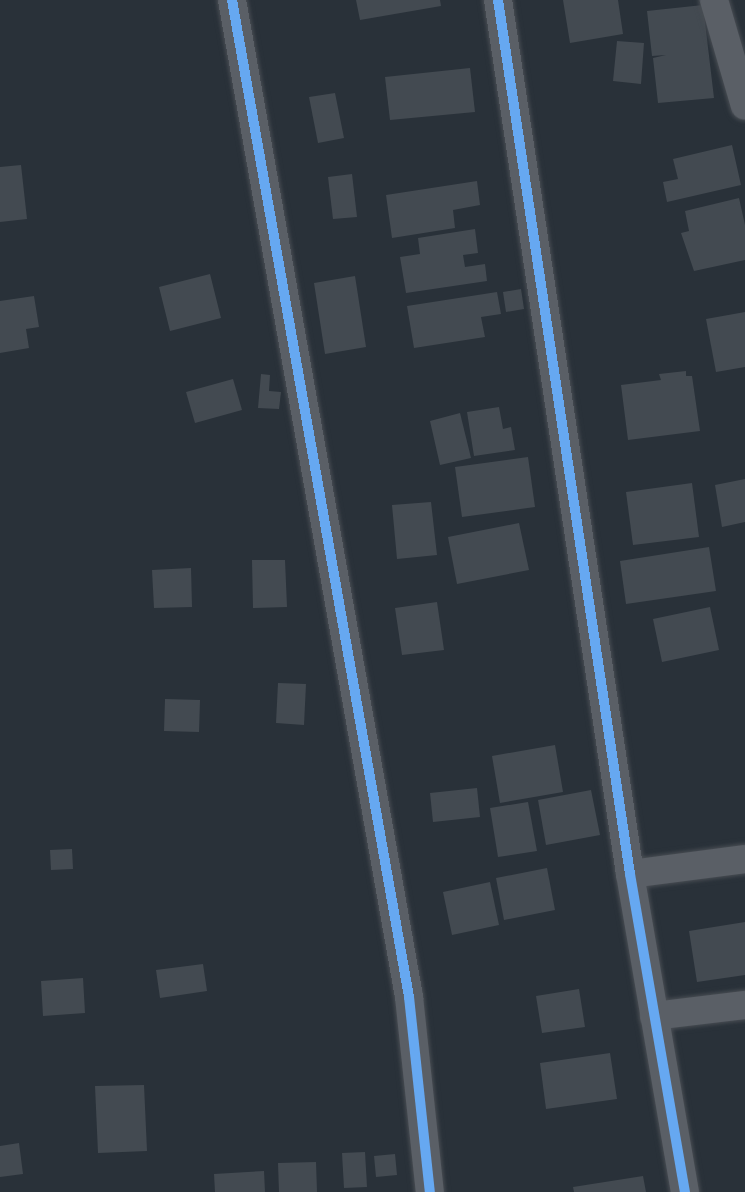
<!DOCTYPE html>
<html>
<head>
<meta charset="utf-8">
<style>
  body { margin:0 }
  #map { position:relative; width:745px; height:1192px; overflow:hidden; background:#293139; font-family:"Nunito Sans",sans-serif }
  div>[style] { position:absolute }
  .building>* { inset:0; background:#434a51 }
  .roads { filter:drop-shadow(0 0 2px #484d53) drop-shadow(0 0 2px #484d53) }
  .street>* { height:28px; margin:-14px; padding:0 14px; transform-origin:14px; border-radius:14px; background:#5a5f66 }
  .cycleway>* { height:10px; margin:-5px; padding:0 5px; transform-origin:5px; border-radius:5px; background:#66a8f1 }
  span { translate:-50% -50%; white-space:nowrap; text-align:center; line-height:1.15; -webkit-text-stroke:5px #1c2734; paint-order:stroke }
</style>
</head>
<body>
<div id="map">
  <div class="building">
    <i style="clip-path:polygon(356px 0,440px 0,441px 6px,360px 20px)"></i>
    <i style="clip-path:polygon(563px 0,618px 0,623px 34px,570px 43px)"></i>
    <i style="clip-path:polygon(703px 5px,714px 98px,658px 103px,653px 58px,666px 55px,652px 56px,647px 11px)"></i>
    <i style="clip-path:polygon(617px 41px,644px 43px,641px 84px,613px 81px)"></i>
    <i style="clip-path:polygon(470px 68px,475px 112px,390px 120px,385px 77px)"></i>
    <i style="clip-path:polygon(335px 93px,344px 138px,318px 143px,309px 97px)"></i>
    <i style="clip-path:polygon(732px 145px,741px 185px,667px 202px,663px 182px,678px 179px,673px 159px)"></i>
    <i style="clip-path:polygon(21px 165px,27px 219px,0 222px,0 167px)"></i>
    <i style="clip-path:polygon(352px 174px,357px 217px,333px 219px,328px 177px)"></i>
    <i style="clip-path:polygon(477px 181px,480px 205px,453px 210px,455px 228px,392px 238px,386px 195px)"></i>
    <i style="clip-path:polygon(739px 198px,745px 225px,745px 260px,694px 271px,681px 233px,689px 231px,685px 211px)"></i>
    <i style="clip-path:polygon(475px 229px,478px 253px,463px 255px,465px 267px,485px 264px,487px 281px,406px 293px,400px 257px,420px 254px,418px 238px)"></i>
    <i style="clip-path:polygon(210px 274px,221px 318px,170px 331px,159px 287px)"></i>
    <i style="clip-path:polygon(355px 276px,366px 347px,325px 354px,314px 283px)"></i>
    <i style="clip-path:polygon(521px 289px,524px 309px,506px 312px,503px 292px)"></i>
    <i style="clip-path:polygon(497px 292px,501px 314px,481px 317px,485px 337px,414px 348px,407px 306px)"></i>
    <i style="clip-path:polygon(34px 296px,39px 327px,26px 329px,29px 348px,0 353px,0 301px)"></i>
    <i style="clip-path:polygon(745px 312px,745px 367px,716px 372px,706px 319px)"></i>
    <i style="clip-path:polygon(686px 371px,686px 376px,692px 376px,700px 431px,628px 440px,621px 385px,661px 380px,659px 374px)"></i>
    <i style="clip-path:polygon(261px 374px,270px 375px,269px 391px,281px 392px,279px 409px,258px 408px)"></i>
    <i style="clip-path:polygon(233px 379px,242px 410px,195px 423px,186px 392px)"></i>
    <i style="clip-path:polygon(499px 407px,503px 429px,511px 427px,515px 450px,474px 456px,467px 412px)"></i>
    <i style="clip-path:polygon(460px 413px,471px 458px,440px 465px,430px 421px)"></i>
    <i style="clip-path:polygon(528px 457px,535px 507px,462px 517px,455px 467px)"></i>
    <i style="clip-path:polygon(745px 479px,745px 522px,722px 527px,715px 485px)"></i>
    <i style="clip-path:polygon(692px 483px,699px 537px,633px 545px,626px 492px)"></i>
    <i style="clip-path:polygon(431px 502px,437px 555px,397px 559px,392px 505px)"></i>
    <i style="clip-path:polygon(519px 523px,529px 570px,457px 584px,448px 537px)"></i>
    <i style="clip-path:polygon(709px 547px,716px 591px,626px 604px,620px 561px)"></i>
    <i style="clip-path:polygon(252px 560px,285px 560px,287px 607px,253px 608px)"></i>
    <i style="clip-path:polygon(191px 568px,192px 607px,154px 608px,152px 570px)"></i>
    <i style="clip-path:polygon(437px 602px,444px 650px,402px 655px,395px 608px)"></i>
    <i style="clip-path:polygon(710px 607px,719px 650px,662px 662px,653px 619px)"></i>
    <i style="clip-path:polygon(278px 683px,306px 684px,304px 725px,276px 723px)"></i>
    <i style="clip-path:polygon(165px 699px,200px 700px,199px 732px,164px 731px)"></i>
    <i style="clip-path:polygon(555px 745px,563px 792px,500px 803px,492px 756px)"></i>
    <i style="clip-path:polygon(477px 788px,480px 817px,433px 822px,430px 793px)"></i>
    <i style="clip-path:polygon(591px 790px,600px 835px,546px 845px,538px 800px)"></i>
    <i style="clip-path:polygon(528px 802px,537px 851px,498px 857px,490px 808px)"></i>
    <i style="clip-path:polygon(72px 849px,73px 869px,51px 870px,50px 850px)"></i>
    <i style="clip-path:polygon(547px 868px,555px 910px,504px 920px,496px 878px)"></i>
    <i style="clip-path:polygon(490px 882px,499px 925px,452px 935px,443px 892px)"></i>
    <i style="clip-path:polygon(745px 922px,745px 975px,697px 982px,689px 931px)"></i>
    <i style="clip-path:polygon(203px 964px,207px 991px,160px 998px,156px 970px)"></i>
    <i style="clip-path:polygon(83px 978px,85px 1013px,43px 1016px,41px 981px)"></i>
    <i style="clip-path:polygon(579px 989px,585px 1027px,542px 1033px,536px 996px)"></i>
    <i style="clip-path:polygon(610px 1053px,617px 1099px,546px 1109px,540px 1063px)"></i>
    <i style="clip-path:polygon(144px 1085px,147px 1151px,98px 1153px,95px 1086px)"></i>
    <i style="clip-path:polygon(19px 1143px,23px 1174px,0 1177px,0 1146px)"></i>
    <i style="clip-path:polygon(365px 1152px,367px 1187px,344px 1188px,342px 1153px)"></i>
    <i style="clip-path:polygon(395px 1154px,397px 1175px,376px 1177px,374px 1156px)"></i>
    <i style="clip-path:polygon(316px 1162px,317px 1192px,279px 1192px,278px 1163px)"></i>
    <i style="clip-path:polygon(264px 1171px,265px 1192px,215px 1192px,214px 1174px)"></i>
    <i style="clip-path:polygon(643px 1176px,646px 1192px,574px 1192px,573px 1187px)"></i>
  </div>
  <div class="roads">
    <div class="street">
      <i style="left:232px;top:0;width:1013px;rotate:79.93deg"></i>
      <i style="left:409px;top:997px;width:196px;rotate:83.9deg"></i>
      <i style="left:498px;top:0;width:884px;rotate:81.41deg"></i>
      <i style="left:630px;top:874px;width:323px;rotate:80.2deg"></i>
      <i style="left:714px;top:0;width:110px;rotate:73.7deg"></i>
      <i style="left:630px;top:874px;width:116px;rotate:-7.4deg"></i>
      <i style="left:654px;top:1016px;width:92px;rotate:-6.9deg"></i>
    </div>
  </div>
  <div class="cycleway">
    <i style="left:232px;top:0;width:1013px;rotate:79.93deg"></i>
    <i style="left:409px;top:997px;width:196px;rotate:83.9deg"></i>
    <i style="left:498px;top:0;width:884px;rotate:81.41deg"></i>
    <i style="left:630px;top:874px;width:323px;rotate:80.2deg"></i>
  </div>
</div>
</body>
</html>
